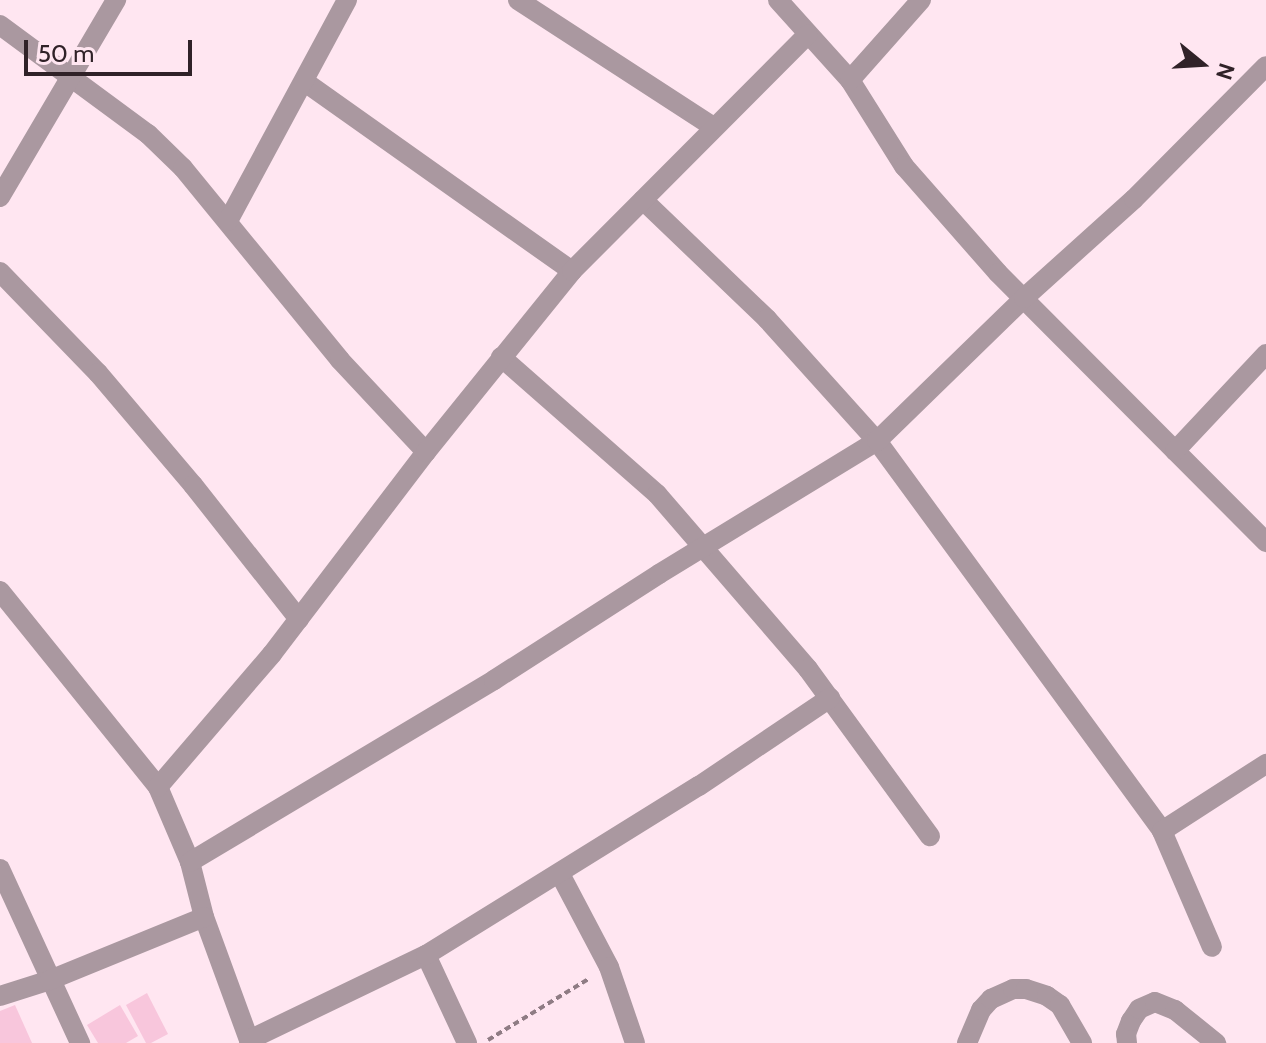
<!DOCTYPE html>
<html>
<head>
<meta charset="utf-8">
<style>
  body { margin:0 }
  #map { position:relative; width:1266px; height:1043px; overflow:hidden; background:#ffe6f1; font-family:Cabin,sans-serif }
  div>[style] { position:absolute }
  .building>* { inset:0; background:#f8c6dc }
  .path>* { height:4px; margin-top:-2px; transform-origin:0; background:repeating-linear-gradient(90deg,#8f7c84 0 6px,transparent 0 10px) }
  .minor>* { height:20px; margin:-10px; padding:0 10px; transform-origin:10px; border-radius:10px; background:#aa98a0 }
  span { translate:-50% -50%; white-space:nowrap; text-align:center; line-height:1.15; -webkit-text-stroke:8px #ffe6f1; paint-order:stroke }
  .north { position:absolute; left:1162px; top:24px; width:80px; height:80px; -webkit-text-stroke:6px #ffe6f1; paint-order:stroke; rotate:108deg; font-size:22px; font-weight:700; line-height:32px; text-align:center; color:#302228 }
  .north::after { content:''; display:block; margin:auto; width:28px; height:36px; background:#302228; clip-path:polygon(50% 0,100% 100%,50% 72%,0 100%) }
  .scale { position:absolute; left:24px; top:40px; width:168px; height:36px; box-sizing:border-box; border:4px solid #302228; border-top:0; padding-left:10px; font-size:24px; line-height:28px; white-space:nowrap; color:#302228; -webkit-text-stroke:6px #ffe6f1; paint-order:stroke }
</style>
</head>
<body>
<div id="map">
  <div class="building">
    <i style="clip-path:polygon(147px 993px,168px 1034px,151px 1043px,146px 1043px,126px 1005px)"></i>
    <i style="clip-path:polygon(15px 1005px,32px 1043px,0 1043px,0 1011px)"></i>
    <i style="clip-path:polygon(120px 1005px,138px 1036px,126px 1043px,98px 1043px,87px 1025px)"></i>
  </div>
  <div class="path">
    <i style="left:488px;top:1040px;width:119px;rotate:-31.3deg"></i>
  </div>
  <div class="minor">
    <i style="left:518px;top:0;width:231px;rotate:33deg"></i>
    <i style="left:778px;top:0;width:108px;rotate:48deg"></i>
    <i style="left:850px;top:80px;width:102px;rotate:57.9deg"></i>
    <i style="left:904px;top:166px;width:142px;rotate:48.7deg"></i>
    <i style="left:998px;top:273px;width:380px;rotate:45.1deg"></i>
    <i style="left:0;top:25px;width:184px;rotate:36.4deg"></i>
    <i style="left:148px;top:134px;width:49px;rotate:44.2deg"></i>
    <i style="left:183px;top:168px;width:248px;rotate:50.7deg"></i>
    <i style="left:340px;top:360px;width:126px;rotate:46.9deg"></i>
    <i style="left:850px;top:80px;width:107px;rotate:-48.4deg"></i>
    <i style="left:305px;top:82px;width:327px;rotate:35.3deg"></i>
    <i style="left:0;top:197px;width:229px;rotate:-59.5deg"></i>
    <i style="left:643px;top:200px;width:172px;rotate:43.8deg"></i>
    <i style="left:767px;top:319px;width:164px;rotate:48deg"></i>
    <i style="left:877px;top:441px;width:483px;rotate:53.8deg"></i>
    <i style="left:1162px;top:831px;width:126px;rotate:66.7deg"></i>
    <i style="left:228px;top:221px;width:251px;rotate:-61.7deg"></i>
    <i style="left:0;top:272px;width:141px;rotate:45.9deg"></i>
    <i style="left:98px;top:373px;width:147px;rotate:49.7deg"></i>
    <i style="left:193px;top:485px;width:171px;rotate:51.7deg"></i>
    <i style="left:501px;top:357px;width:208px;rotate:41.3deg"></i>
    <i style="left:657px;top:494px;width:231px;rotate:49.2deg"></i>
    <i style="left:808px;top:669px;width:207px;rotate:53.9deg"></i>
    <i style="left:1175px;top:451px;width:133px;rotate:-46.8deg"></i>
    <i style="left:0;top:591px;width:252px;rotate:51.1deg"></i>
    <i style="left:158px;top:787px;width:82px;rotate:66.9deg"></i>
    <i style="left:190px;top:862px;width:57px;rotate:75.7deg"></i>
    <i style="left:204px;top:917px;width:134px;rotate:69.9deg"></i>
    <i style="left:158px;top:787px;width:175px;rotate:-49.4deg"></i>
    <i style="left:272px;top:654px;width:254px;rotate:-52.7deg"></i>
    <i style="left:426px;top:452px;width:233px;rotate:-51.1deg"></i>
    <i style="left:572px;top:271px;width:334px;rotate:-45.1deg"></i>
    <i style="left:1162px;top:831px;width:124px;rotate:-32.8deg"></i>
    <i style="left:190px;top:862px;width:354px;rotate:-30.9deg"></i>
    <i style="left:494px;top:680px;width:196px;rotate:-32.7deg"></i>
    <i style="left:659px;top:574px;width:255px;rotate:-31.4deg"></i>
    <i style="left:877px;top:441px;width:205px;rotate:-44.2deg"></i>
    <i style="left:1024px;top:298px;width:148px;rotate:-42deg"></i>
    <i style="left:1134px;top:199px;width:187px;rotate:-45.2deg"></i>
    <i style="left:0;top:869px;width:192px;rotate:65.3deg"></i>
    <i style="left:560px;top:874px;width:105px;rotate:62.2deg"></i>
    <i style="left:609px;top:967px;width:80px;rotate:71.1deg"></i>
    <i style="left:426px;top:955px;width:97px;rotate:65deg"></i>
    <i style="left:0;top:996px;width:52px;rotate:-17.7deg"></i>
    <i style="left:50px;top:980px;width:166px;rotate:-22.2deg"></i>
    <i style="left:249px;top:1040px;width:196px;rotate:-25.7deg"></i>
    <i style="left:426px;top:955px;width:321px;rotate:-31.8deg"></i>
    <i style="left:699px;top:786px;width:158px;rotate:-33.9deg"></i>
    <i style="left:967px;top:1043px;width:36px;rotate:-67deg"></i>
    <i style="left:981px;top:1010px;width:15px;rotate:-48deg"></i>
    <i style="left:991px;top:999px;width:24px;rotate:-24deg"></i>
    <i style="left:1013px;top:989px;width:13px"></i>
    <i style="left:1026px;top:989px;width:22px;rotate:18deg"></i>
    <i style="left:1047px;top:996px;width:16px;rotate:35deg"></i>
    <i style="left:1060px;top:1005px;width:44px;rotate:59.9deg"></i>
    <i style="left:1127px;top:1043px;width:9px;rotate:-96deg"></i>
    <i style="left:1126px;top:1034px;width:14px;rotate:-69deg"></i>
    <i style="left:1131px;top:1021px;width:14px;rotate:-56deg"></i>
    <i style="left:1139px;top:1009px;width:17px;rotate:-24deg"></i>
    <i style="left:1155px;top:1002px;width:22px;rotate:22deg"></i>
    <i style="left:1175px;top:1010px;width:53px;rotate:38.8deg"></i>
  </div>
  <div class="north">N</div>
  <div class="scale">50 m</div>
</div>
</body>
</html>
